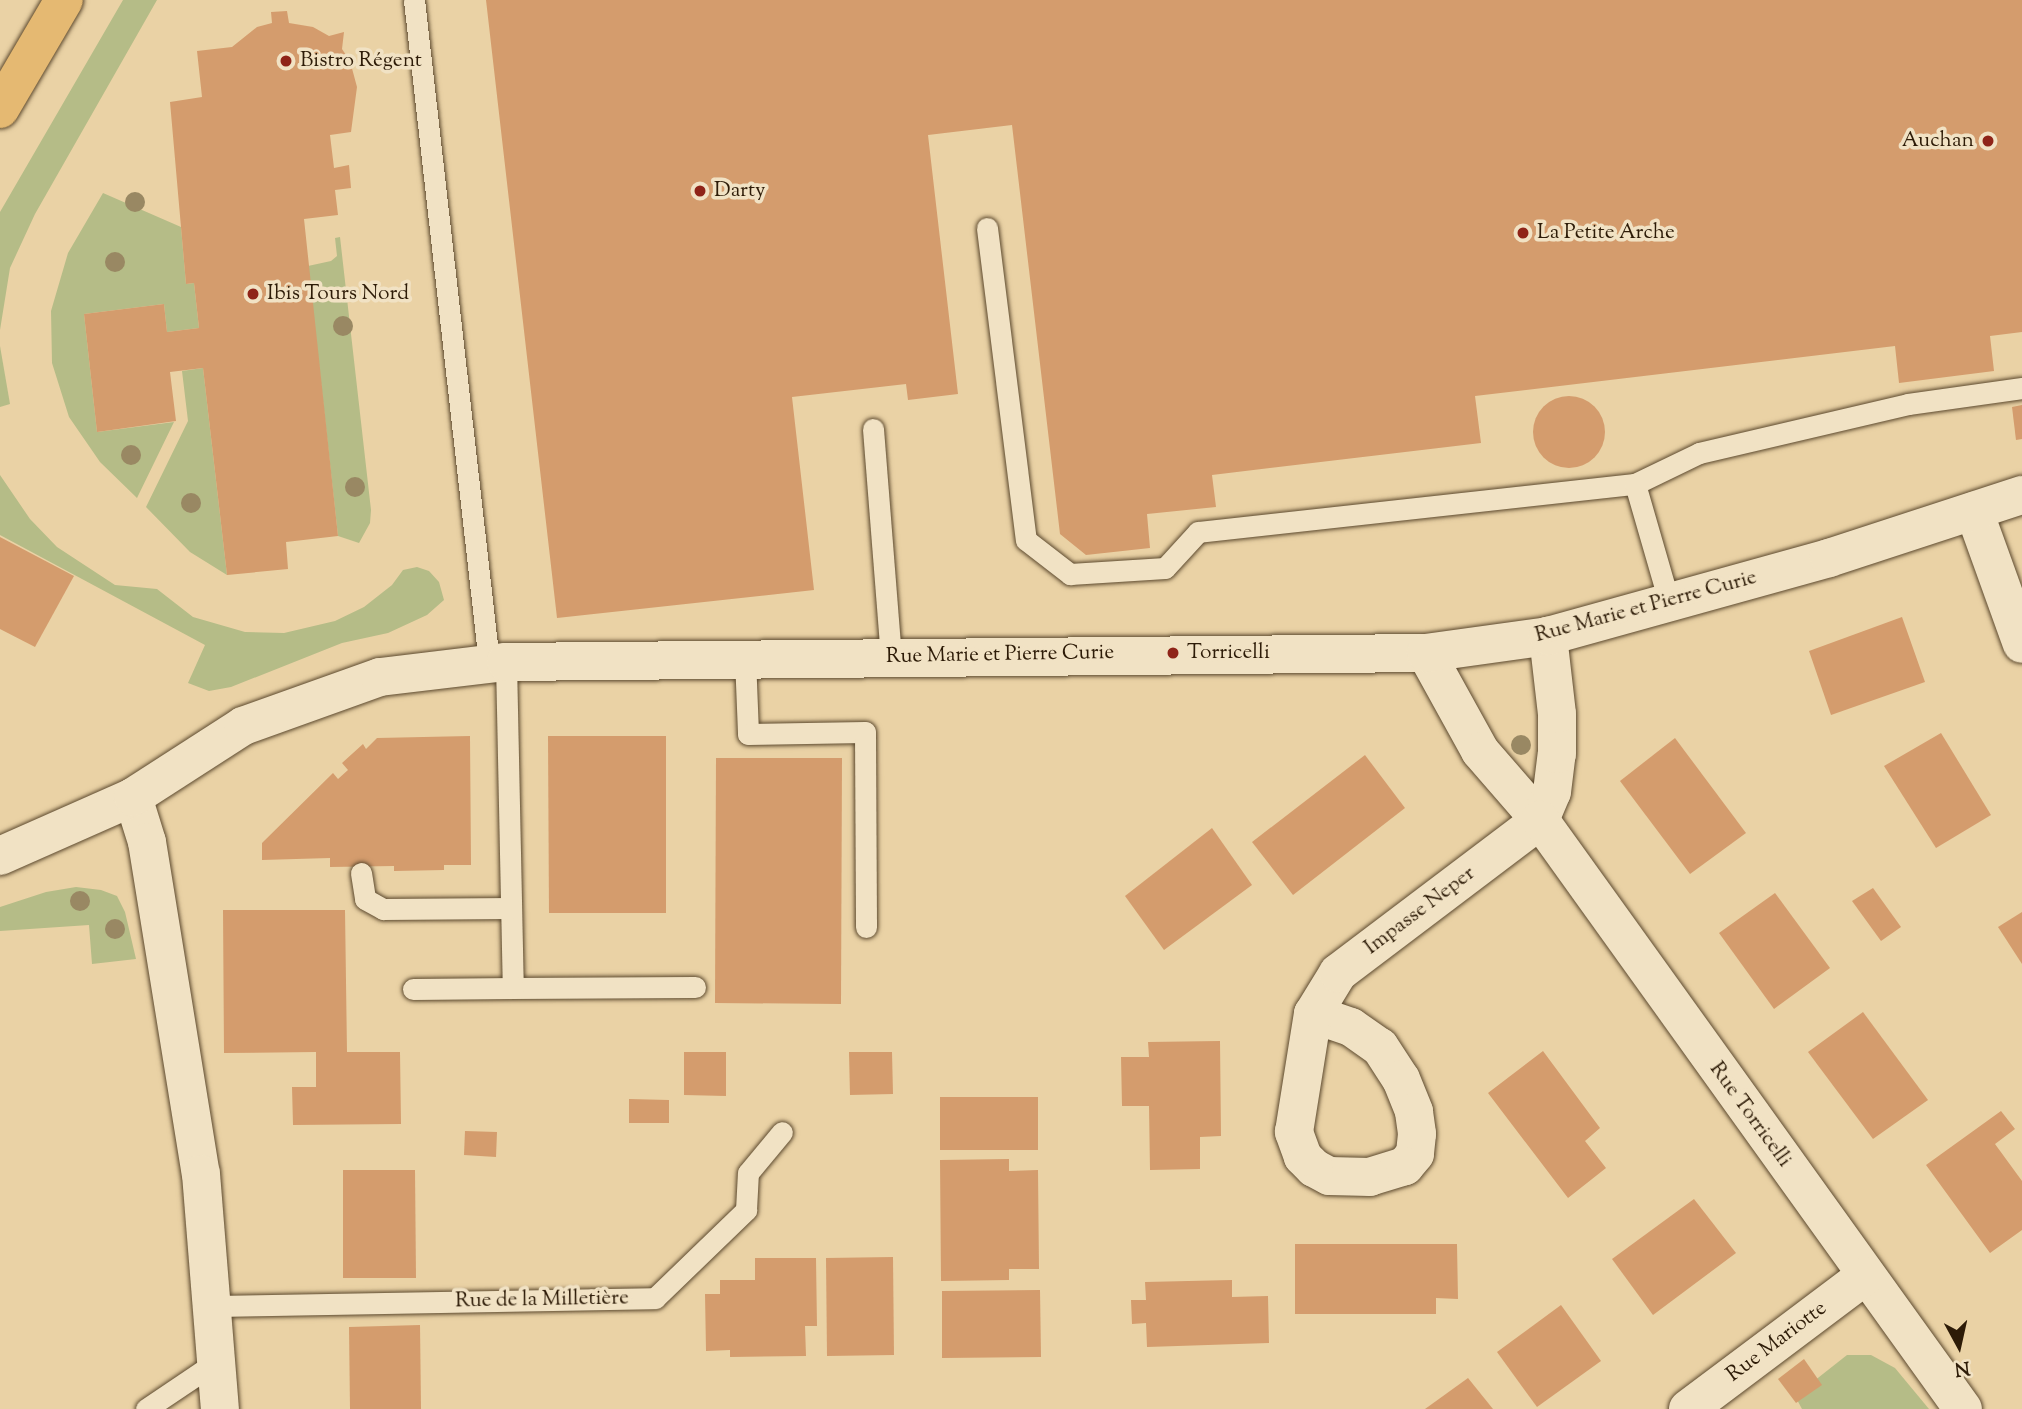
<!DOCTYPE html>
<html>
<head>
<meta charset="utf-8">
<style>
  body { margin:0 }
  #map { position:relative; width:2022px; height:1409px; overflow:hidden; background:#ead2a5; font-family:"Sorts Mill Goudy",serif }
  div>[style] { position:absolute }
  .green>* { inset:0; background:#b5bc87 }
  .building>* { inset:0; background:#d49c6d }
  .round { border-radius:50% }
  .roads { filter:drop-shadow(0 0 2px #5c492e) drop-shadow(0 0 2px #5c492e) }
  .service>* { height:21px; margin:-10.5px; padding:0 10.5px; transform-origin:10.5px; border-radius:10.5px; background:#f1e2c4 }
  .minor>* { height:38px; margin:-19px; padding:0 19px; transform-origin:19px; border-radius:19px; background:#f1e2c4 }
  .primary>* { height:38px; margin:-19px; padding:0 19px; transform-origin:19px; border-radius:19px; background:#e5b972 }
  .trees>* { width:20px; height:20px; margin:-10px; border-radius:50%; background:#998863 }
  .dots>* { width:19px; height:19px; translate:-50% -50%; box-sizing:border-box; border:4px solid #f1e2c4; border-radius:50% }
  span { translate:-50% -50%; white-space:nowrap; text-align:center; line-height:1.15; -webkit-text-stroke:7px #f1e2c4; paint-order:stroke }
  .poi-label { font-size:21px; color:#2d1b07 }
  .left { translate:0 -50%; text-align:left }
  .right { translate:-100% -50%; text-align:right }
  .street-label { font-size:21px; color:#2d1b07 }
  .north { position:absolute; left:1924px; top:1311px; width:70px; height:70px; -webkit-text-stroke:5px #f1e2c4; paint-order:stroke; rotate:172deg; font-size:19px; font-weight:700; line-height:28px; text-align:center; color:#2d1b07 }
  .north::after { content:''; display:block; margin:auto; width:24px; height:32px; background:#2d1b07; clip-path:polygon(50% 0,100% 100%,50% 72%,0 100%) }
</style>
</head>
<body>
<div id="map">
  <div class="green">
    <i style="clip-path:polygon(123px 0,157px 0,35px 214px,10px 268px,0 330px,0 212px)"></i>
    <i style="clip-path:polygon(103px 193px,181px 227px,186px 284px,194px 283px,199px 328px,167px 332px,164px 304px,84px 314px,97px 432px,174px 422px,137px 498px,100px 462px,69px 417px,52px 363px,51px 311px,68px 253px)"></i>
    <i style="clip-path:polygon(340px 237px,371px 510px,370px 523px,359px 543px,338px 536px,308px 266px,331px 261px,337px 256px,335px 238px)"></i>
    <i style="clip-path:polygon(0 346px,10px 404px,0 407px)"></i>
    <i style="clip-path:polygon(203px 368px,227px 575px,190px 552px,146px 507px,188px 421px,182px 371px)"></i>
    <i style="clip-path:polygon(0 475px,30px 519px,57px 547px,115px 585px,157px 589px,193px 617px,245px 632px,284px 633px,335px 621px,364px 607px,392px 585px,403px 570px,417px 567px,429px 571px,439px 582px,444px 600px,427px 615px,388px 633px,342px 643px,231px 687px,209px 691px,188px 683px,205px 645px,0 535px)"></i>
    <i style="clip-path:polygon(76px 887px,101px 890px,117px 896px,125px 912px,136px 959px,92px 964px,89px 925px,0 931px,0 907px,46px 892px)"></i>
    <i style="clip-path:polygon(1847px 1355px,1871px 1355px,1895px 1368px,1929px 1409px,1802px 1409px,1795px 1396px)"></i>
  </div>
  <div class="building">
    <i style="clip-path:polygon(486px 0,2022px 0,2022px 332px,1990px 336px,1994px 371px,1899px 383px,1895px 346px,1475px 396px,1481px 443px,1212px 475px,1216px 507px,1147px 514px,1150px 548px,1086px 555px,1060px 534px,1012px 125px,928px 135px,958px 394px,908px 400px,906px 384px,792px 397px,814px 590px,557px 618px)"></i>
    <i style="clip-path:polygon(287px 11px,289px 23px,313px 27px,329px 36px,344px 32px,342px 49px,350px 61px,357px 87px,351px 132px,330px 135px,334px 168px,349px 165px,351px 188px,335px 190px,338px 215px,304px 219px,338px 536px,286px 542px,288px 569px,227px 575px,203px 368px,170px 372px,176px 421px,97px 432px,84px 314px,164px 304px,167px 332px,199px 328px,194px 283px,186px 284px,170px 102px,202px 97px,197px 51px,232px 47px,257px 27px,272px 23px,271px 12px)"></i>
    <i class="round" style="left:1533px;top:396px;width:72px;height:72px"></i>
    <i style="clip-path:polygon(2022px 405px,2022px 439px,2016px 440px,2012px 407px)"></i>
    <i style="clip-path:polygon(0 537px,74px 576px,35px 647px,0 629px)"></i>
    <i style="clip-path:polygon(1902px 617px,1925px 682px,1831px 715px,1809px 651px)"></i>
    <i style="clip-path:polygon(1941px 733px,1991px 815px,1936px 848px,1884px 766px)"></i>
    <i style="clip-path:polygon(470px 736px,471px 865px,444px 865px,444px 870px,394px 871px,394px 866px,330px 867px,330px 858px,262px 860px,262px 843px,333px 773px,338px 779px,348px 770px,342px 763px,363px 744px,366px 749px,377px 738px)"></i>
    <i style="clip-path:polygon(548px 736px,666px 736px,666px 913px,549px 913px)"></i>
    <i style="clip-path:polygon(1675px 738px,1746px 833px,1690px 874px,1620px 781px)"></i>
    <i style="clip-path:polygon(1365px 755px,1405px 808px,1293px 895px,1252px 842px)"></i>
    <i style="clip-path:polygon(716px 758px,842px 758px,841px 1004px,715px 1003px)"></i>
    <i style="clip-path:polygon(1212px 828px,1252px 885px,1164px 950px,1125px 896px)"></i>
    <i style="clip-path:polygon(1873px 888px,1901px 927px,1881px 941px,1852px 901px)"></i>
    <i style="clip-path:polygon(1775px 893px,1830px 968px,1774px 1009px,1719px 933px)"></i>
    <i style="clip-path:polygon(223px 910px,345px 910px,347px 1052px,400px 1052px,401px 1124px,293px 1125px,292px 1087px,316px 1087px,316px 1052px,224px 1053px)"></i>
    <i style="clip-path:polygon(2022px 912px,2022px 964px,1998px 927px)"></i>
    <i style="clip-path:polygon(1863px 1012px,1928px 1100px,1873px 1139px,1808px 1052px)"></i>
    <i style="clip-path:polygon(1220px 1041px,1221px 1136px,1200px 1137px,1200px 1169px,1150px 1170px,1149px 1106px,1122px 1106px,1121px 1057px,1149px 1057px,1148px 1042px)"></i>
    <i style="clip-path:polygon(1543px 1051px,1600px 1128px,1585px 1141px,1606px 1168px,1568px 1198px,1488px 1093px)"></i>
    <i style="clip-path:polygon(684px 1052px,726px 1052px,726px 1096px,684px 1095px)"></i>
    <i style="clip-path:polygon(849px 1052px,892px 1052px,893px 1094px,850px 1095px)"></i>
    <i style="clip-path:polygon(940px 1097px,1038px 1097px,1038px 1150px,940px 1150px)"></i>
    <i style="clip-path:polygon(629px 1099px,669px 1100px,669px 1123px,629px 1123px)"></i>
    <i style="clip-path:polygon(2001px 1111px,2015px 1129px,1995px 1144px,2022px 1181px,2022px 1230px,1990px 1253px,1926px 1165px)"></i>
    <i style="clip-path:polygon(465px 1131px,497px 1132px,496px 1157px,464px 1155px)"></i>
    <i style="clip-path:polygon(1009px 1159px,1009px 1171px,1038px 1170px,1039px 1269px,1009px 1269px,1009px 1280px,941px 1281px,940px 1160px)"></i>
    <i style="clip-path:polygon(343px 1170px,415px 1170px,416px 1278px,343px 1278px)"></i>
    <i style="clip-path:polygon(1694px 1199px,1736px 1253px,1653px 1315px,1612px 1259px)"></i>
    <i style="clip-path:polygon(1295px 1244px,1457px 1244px,1458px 1299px,1436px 1298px,1436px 1314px,1295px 1314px)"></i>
    <i style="clip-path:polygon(893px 1257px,894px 1355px,827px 1356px,826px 1258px)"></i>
    <i style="clip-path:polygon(755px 1258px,816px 1258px,817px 1326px,805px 1326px,806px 1356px,730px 1357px,730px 1350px,706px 1351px,705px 1294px,720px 1294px,720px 1280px,755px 1280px)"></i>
    <i style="clip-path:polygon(1232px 1280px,1232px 1297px,1268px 1296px,1269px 1343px,1147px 1347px,1146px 1323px,1132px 1324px,1131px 1300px,1146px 1300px,1145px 1282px)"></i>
    <i style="clip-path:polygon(1040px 1290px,1041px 1357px,942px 1358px,942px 1291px)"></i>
    <i style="clip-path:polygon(1561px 1305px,1601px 1361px,1537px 1407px,1497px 1352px)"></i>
    <i style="clip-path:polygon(420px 1325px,421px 1409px,350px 1409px,349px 1327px)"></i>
    <i style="clip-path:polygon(1804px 1359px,1822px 1385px,1796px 1403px,1778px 1379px)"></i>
    <i style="clip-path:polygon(1468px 1378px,1493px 1409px,1425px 1409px)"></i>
  </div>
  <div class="roads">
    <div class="service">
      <i style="left:414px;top:0;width:666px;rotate:83.54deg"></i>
      <i style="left:987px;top:228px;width:314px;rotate:82.9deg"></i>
      <i style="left:1026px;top:540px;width:56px;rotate:37.7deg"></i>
      <i style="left:1070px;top:574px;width:95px;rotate:-3.6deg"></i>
      <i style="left:1165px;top:568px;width:49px;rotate:-47.5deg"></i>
      <i style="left:1198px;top:532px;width:440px;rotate:-6.3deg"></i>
      <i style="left:1635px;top:484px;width:123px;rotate:73.9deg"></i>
      <i style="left:873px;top:429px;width:228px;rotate:85.5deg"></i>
      <i style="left:1635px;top:484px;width:71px;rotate:-25.8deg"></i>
      <i style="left:1699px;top:453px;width:215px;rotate:-13.2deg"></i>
      <i style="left:1908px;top:404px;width:115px;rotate:-8deg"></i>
      <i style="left:745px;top:658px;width:76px;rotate:87.7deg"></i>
      <i style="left:748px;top:734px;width:117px;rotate:-1deg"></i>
      <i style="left:865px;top:732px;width:195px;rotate:89.7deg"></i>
      <i style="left:506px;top:662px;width:326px;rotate:88.8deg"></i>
      <i style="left:513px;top:988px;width:182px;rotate:-0.3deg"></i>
      <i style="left:361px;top:873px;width:26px;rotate:81deg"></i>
      <i style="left:365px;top:899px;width:21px;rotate:29deg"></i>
      <i style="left:383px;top:909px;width:128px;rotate:-0.4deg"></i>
      <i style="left:413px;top:989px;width:100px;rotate:-0.6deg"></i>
      <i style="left:212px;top:1306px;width:443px;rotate:-1deg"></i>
      <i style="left:655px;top:1298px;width:127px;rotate:-44deg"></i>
      <i style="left:746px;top:1210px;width:37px;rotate:-87deg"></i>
      <i style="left:748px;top:1173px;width:53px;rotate:-50.3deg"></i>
      <i style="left:146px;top:1409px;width:84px;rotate:-33.9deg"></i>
    </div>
    <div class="minor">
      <i style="left:1974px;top:511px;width:141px;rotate:70.2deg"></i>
      <i style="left:1426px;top:653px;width:112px;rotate:61.1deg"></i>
      <i style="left:1480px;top:751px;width:91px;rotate:49deg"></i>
      <i style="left:1540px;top:820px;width:30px;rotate:-67deg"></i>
      <i style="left:1552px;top:792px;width:38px;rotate:-83deg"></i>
      <i style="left:1557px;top:754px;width:40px;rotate:-90deg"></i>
      <i style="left:1557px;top:714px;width:79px;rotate:-96.6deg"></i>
      <i style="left:133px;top:797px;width:47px;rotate:72.7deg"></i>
      <i style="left:147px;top:842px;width:336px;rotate:80.8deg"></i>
      <i style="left:201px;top:1174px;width:236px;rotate:85.4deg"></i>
      <i style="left:0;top:856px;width:145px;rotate:-23.9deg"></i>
      <i style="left:133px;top:797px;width:131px;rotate:-32.8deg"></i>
      <i style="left:243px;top:726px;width:145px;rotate:-19.7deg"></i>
      <i style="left:380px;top:677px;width:127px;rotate:-6.8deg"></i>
      <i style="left:506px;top:662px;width:920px;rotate:-0.56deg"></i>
      <i style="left:1426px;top:653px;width:123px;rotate:-7.9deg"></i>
      <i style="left:1548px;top:636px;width:292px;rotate:-15.5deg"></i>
      <i style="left:1829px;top:558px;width:203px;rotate:-18.1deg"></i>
      <i style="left:1313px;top:1014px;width:40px;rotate:18.9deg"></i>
      <i style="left:1351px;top:1027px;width:35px;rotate:35deg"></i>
      <i style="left:1380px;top:1047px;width:38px;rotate:57deg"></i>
      <i style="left:1401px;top:1079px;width:35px;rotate:68deg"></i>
      <i style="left:1414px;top:1112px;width:22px;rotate:82deg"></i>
      <i style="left:1417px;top:1134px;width:20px;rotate:96deg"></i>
      <i style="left:1415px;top:1154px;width:16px;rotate:130deg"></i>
      <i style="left:1405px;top:1166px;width:37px;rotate:163deg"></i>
      <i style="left:1370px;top:1177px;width:41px;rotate:-178.6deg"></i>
      <i style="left:1329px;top:1176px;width:17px;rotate:-152deg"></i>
      <i style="left:1314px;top:1168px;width:16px;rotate:-135deg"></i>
      <i style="left:1303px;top:1157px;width:27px;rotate:-110deg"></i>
      <i style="left:1294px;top:1132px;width:120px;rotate:-80.9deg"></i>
      <i style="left:1313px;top:1014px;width:48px;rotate:-58.6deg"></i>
      <i style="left:1338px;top:973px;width:253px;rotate:-37.1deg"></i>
      <i style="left:1540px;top:820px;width:725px;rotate:54.32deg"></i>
      <i style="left:1688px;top:1409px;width:221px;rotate:-36.9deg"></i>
    </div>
    <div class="primary">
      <i style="left:0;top:109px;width:126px;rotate:-59.6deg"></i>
    </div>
  </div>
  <div class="trees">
    <i style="left:135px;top:202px"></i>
    <i style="left:115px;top:262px"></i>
    <i style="left:343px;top:326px"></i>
    <i style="left:131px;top:455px"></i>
    <i style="left:355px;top:487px"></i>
    <i style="left:191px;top:503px"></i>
    <i style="left:1521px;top:745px"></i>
    <i style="left:80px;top:901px"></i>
    <i style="left:115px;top:929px"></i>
  </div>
  <div class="dots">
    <i style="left:286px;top:61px;background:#8f2418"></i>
    <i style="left:1988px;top:141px;background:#8f2418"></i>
    <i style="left:700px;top:191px;background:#8f2418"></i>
    <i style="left:1523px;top:233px;background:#8f2418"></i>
    <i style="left:253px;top:294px;background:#8f2418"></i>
    <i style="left:1173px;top:653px;background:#8f2418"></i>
  </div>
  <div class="poi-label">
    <span class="left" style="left:300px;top:61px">Bistro Régent</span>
    <span class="right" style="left:1974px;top:141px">Auchan</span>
    <span class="left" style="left:714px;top:191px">Darty</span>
    <span class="left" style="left:1537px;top:233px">La Petite Arche</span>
    <span class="left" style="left:267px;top:294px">Ibis Tours Nord</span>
    <span class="left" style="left:1187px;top:653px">Torricelli</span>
  </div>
  <div class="street-label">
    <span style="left:1646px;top:607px;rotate:-15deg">Rue Marie et Pierre Curie</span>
    <span style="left:1000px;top:655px;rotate:-1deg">Rue Marie et Pierre Curie</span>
    <span style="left:1420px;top:911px;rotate:-37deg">Impasse Neper</span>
    <span style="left:1750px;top:1115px;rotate:54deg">Rue Torricelli</span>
    <span style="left:542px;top:1300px;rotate:-1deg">Rue de la Milletière</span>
    <span style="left:1777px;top:1342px;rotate:-37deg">Rue Mariotte</span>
  </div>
  <div class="north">N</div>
</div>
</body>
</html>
